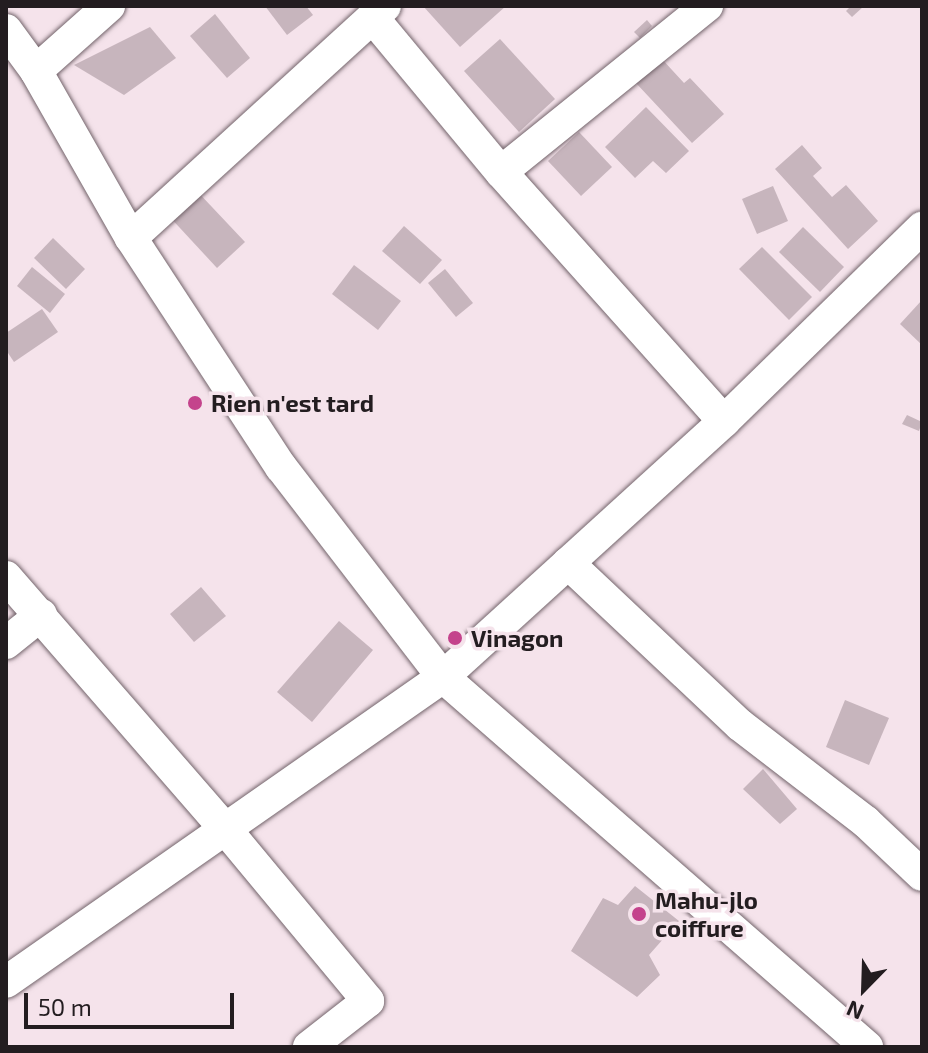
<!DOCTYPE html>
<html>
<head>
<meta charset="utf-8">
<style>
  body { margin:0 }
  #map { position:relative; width:928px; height:1053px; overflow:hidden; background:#f5e3eb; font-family:"Exo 2",sans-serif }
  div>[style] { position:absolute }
  .building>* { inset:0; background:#c7b5bd }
  .roads { filter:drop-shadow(0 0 2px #73646b) drop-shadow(0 0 2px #73646b) }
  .minor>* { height:32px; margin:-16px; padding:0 16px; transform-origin:16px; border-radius:16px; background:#fff }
  .dots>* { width:22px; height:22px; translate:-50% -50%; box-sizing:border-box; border:4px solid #f5e3eb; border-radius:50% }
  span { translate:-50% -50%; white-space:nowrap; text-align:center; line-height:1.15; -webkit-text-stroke:7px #f5e3eb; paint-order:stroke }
  .poi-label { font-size:24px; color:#231d20; font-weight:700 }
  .left { translate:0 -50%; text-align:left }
  .frame { position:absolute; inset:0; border:8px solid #231d20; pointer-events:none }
  .north { position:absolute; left:824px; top:949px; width:80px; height:80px; -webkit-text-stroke:6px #f5e3eb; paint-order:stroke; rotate:203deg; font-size:22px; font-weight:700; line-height:32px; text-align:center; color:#231d20 }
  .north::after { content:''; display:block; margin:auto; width:28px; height:36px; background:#231d20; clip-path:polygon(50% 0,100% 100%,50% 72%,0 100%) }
  .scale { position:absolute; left:24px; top:993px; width:210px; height:36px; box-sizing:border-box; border:4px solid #231d20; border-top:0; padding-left:10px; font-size:24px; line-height:28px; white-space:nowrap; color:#231d20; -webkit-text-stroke:6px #f5e3eb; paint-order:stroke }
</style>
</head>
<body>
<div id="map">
  <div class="building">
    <i style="clip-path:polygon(265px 6px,306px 6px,313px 15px,287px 35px)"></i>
    <i style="clip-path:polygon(423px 6px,506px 6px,460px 47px)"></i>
    <i style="clip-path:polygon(851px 6px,864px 6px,852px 17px,846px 11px)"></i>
    <i style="clip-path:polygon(215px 14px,250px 58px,227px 78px,190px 36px)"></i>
    <i style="clip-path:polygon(647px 20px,652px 26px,640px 38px,634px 32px)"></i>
    <i style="clip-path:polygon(150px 27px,176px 58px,124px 95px,74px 65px)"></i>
    <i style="clip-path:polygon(500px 39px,555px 99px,519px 132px,464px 71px)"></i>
    <i style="clip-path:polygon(661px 58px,684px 83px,690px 78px,724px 114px,692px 143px,635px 82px)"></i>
    <i style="clip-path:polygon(646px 107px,689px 151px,666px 173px,653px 161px,635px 178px,605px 147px)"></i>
    <i style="clip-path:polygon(579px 132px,612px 167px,581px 196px,548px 161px)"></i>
    <i style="clip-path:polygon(802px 145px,822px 168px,813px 176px,832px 197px,846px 185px,878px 221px,848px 249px,775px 169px)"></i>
    <i style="clip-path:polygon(773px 186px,788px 221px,757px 234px,742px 199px)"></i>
    <i style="clip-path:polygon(195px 189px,245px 242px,217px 268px,167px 214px)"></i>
    <i style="clip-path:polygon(404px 226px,442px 260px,420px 284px,382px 251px)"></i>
    <i style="clip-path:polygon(803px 227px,844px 267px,820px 292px,779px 252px)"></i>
    <i style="clip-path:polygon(53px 238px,85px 269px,66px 289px,34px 258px)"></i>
    <i style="clip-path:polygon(762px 247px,812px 297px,789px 320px,739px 269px)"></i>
    <i style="clip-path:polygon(354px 265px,401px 301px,378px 330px,332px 294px)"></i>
    <i style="clip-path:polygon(32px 267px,65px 294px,50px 313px,17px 286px)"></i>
    <i style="clip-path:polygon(445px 269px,473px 303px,456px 317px,428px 283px)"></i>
    <i style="clip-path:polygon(922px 300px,922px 345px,900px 324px)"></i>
    <i style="clip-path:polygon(42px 309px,58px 332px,14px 362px,6px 350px,6px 333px)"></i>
    <i style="clip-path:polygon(907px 415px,922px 422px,919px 431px,902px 424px)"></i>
    <i style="clip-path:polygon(201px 587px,226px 616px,194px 642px,170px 614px)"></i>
    <i style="clip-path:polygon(339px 621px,373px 650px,312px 722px,277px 692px)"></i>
    <i style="clip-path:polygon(845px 700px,889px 718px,869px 765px,826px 747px)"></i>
    <i style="clip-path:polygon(763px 769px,797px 809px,780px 824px,743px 789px)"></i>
    <i style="clip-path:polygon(635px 886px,679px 921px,649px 955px,660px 975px,637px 997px,571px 951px,603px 898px,618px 905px)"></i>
  </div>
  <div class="roads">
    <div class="minor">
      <i style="left:373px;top:18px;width:200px;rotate:50.3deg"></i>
      <i style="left:501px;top:172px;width:334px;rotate:48.2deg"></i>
      <i style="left:6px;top:30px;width:51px;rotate:53.8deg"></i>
      <i style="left:36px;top:71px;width:192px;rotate:60.4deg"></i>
      <i style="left:131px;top:238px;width:274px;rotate:56.8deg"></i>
      <i style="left:281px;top:467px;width:265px;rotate:52.4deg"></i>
      <i style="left:443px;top:677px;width:563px;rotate:41.11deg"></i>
      <i style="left:36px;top:71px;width:98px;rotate:-41.7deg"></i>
      <i style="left:501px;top:172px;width:265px;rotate:-38.9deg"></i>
      <i style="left:131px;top:238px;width:344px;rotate:-42.4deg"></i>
      <i style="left:568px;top:563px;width:236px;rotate:43.3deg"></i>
      <i style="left:740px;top:725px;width:159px;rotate:37.6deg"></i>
      <i style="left:866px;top:822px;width:77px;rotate:43.4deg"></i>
      <i style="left:6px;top:577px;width:337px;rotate:49deg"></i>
      <i style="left:227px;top:831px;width:221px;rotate:50.3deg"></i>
      <i style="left:368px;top:1001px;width:75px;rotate:142.1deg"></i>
      <i style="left:6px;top:643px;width:45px;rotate:-38.7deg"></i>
      <i style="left:6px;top:982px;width:533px;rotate:-34.91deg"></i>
      <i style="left:443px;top:677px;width:380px;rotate:-42.3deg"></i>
      <i style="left:724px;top:421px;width:277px;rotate:-44.3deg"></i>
    </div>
  </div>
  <div class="dots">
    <i style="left:195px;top:403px;background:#c4438c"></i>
    <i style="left:455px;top:638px;background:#c4438c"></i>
    <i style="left:639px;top:914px;background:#c4438c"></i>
  </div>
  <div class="poi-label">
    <span class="left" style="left:211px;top:403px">Rien n'est tard</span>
    <span class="left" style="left:471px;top:638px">Vinagon</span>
    <span class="left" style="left:655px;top:914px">Mahu-jlo<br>coiffure</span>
  </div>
  <div class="frame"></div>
  <div class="north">N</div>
  <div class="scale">50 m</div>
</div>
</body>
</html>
